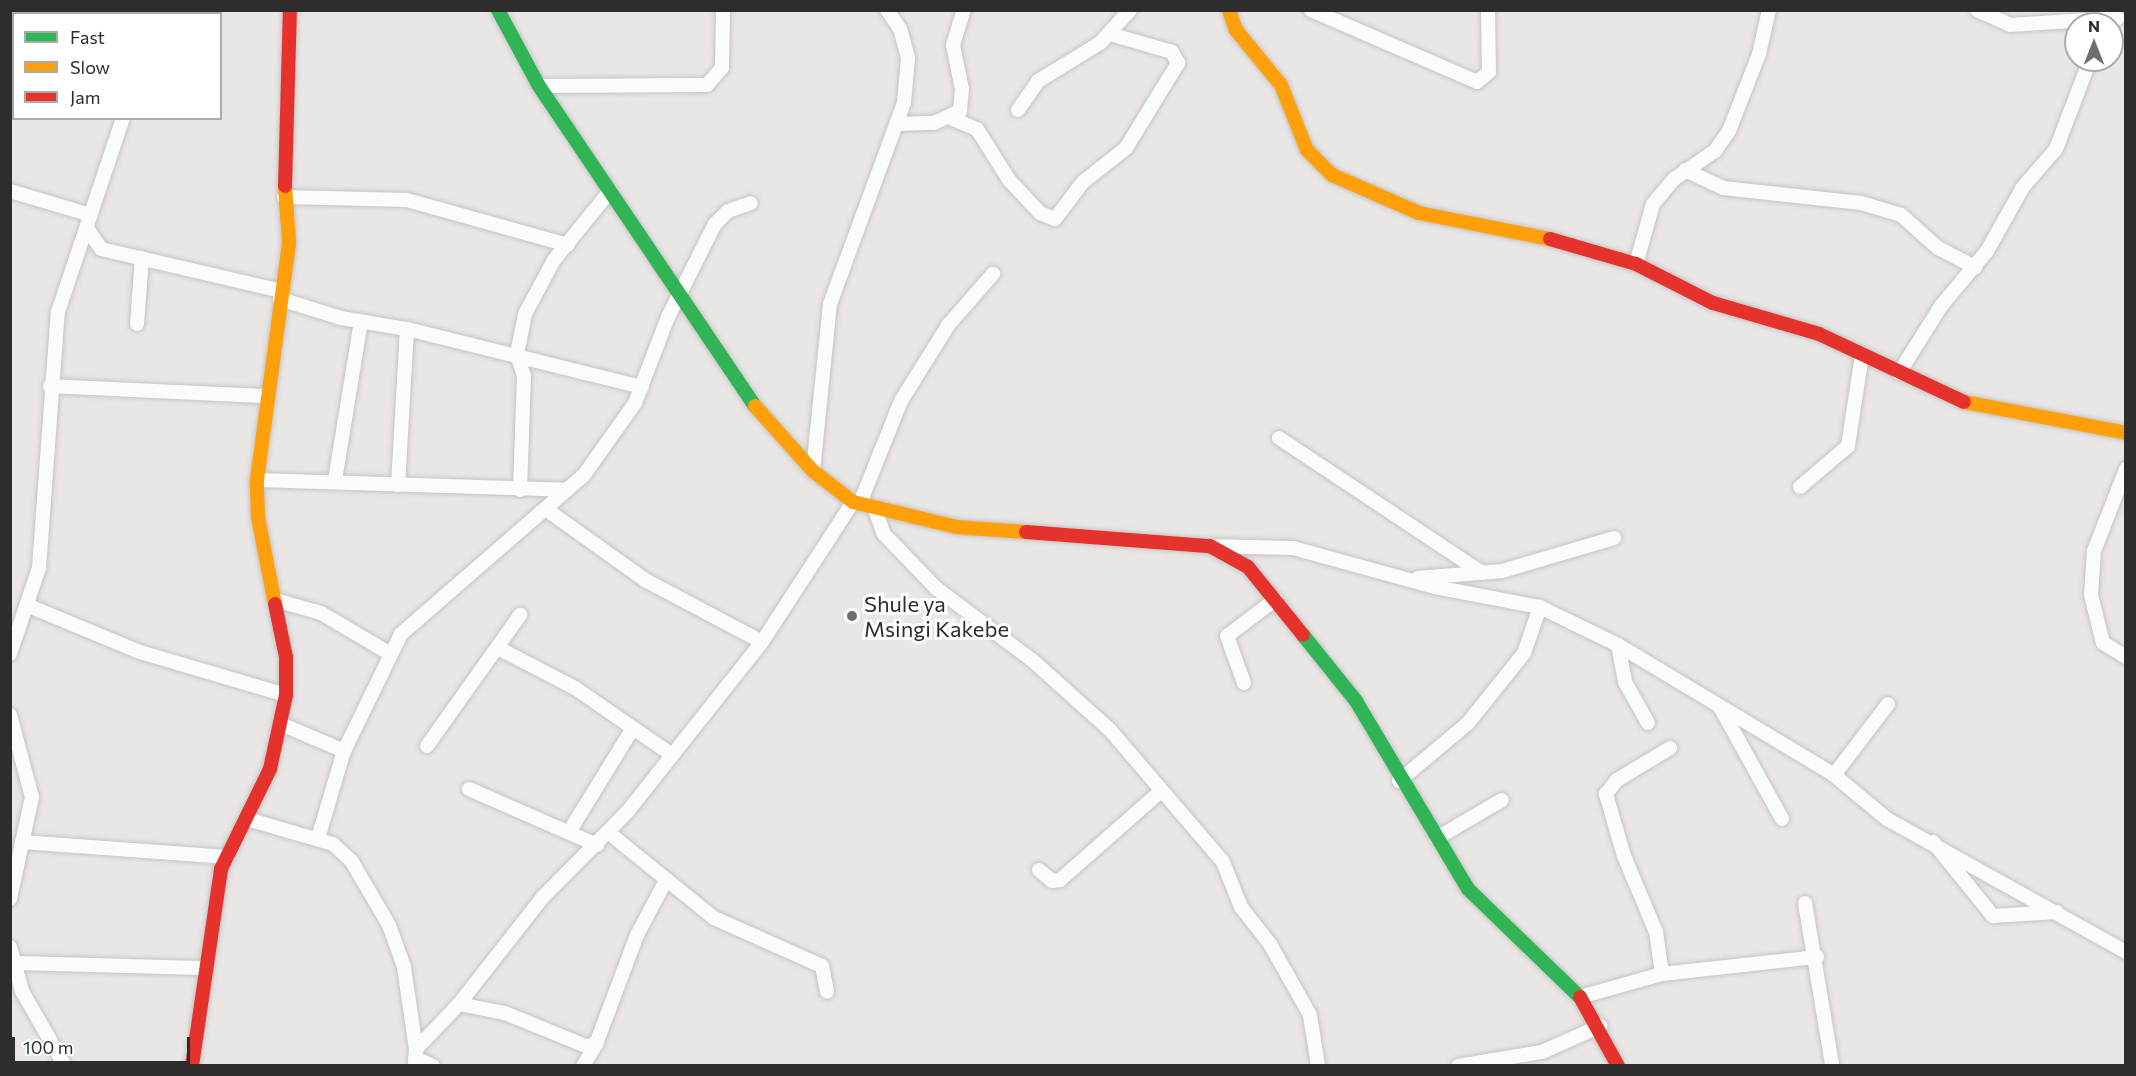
<!DOCTYPE html>
<html>
<head>
<meta charset="utf-8">
<style>
  body { margin:0 }
  #map { position:relative; width:2136px; height:1076px; overflow:hidden; background:#e9e6e5; font-family:Commissioner,sans-serif }
  div>[style] { position:absolute }
  .roads { filter:drop-shadow(0 0 2px #c6c4c3) drop-shadow(0 0 2px #c6c4c3) }
  .street>* { height:14px; margin:-7px; padding:0 7px; transform-origin:7px; border-radius:7px; background:#fcfbfb }
  .fast>* { height:14px; margin:-7px; padding:0 7px; transform-origin:7px; border-radius:7px; background:#30b455 }
  .slow>* { height:14px; margin:-7px; padding:0 7px; transform-origin:7px; border-radius:7px; background:#ff9f0a }
  .jam>* { height:14px; margin:-7px; padding:0 7px; transform-origin:7px; border-radius:7px; background:#e5322d }
  .dots>* { width:16px; height:16px; translate:-50% -50%; box-sizing:border-box; border:3px solid #fff; border-radius:50% }
  span { translate:-50% -50%; white-space:nowrap; text-align:center; line-height:1.15; -webkit-text-stroke:6px #fff; paint-order:stroke }
  .poi-label { font-size:22px; color:#2e2c2c }
  .left { translate:0 -50%; text-align:left }
  .frame { position:absolute; inset:0; border:12px solid #2e2c2c; pointer-events:none }
  .legend { position:absolute; left:12px; top:12px; width:210px; height:108px; box-sizing:border-box; background:#fff; border:2px solid #ababab; margin:0; padding:8px 10px; list-style:none; font-size:18px; color:#2e2c2c }
  .legend li { display:flex; align-items:center; gap:12px; height:30px }
  .legend b { width:30px; border:2px solid #ababab }
  .north { position:absolute; left:2064px; top:12px; width:60px; height:60px; box-sizing:border-box; background:#fff; border:2px solid #ababab; border-radius:50%; rotate:0deg; font-size:16px; font-weight:700; line-height:24px; text-align:center; color:#2e2c2c }
  .north::after { content:''; display:block; margin:auto; width:21px; height:27px; background:#6f6d6d; clip-path:polygon(50% 0,100% 100%,50% 72%,0 100%) }
  .scale { position:absolute; left:12px; top:1037px; width:178px; height:27px; box-sizing:border-box; border:3px solid #2e2c2c; border-top:0; padding-left:8px; font-size:18px; line-height:21px; white-space:nowrap; color:#2e2c2c; -webkit-text-stroke:4px #fff; paint-order:stroke }
</style>
</head>
<body>
<div id="map">
  <div class="roads">
    <div class="street">
      <i style="left:122px;top:10px;width:4px;rotate:90deg"></i>
      <i style="left:1311px;top:10px;width:181px;rotate:23.4deg"></i>
      <i style="left:1477px;top:82px;width:16px;rotate:-40deg"></i>
      <i style="left:1489px;top:72px;width:62px;rotate:-90.9deg"></i>
      <i style="left:1977px;top:10px;width:36px;rotate:24deg"></i>
      <i style="left:2010px;top:25px;width:108px;rotate:-3.7deg"></i>
      <i style="left:10px;top:64px;width:4px"></i>
      <i style="left:539px;top:86px;width:168px;rotate:-0.3deg"></i>
      <i style="left:707px;top:85px;width:23px;rotate:-49deg"></i>
      <i style="left:722px;top:68px;width:58px;rotate:-89deg"></i>
      <i style="left:1018px;top:110px;width:35px;rotate:-55deg"></i>
      <i style="left:1038px;top:81px;width:73px;rotate:-31.5deg"></i>
      <i style="left:1100px;top:43px;width:45px;rotate:-47.7deg"></i>
      <i style="left:953px;top:119px;width:26px;rotate:23deg"></i>
      <i style="left:977px;top:129px;width:60px;rotate:57.9deg"></i>
      <i style="left:1009px;top:180px;width:45px;rotate:46.8deg"></i>
      <i style="left:1040px;top:213px;width:16px;rotate:22deg"></i>
      <i style="left:1055px;top:219px;width:46px;rotate:-52.9deg"></i>
      <i style="left:1083px;top:182px;width:55px;rotate:-38.3deg"></i>
      <i style="left:1126px;top:148px;width:100px;rotate:-58.5deg"></i>
      <i style="left:1178px;top:63px;width:13px;rotate:-119deg"></i>
      <i style="left:1172px;top:52px;width:65px;rotate:-163.8deg"></i>
      <i style="left:898px;top:124px;width:36px;rotate:-2deg"></i>
      <i style="left:934px;top:123px;width:29px;rotate:-25deg"></i>
      <i style="left:960px;top:111px;width:22px;rotate:-85deg"></i>
      <i style="left:962px;top:89px;width:45px;rotate:-101.6deg"></i>
      <i style="left:953px;top:45px;width:37px;rotate:-73deg"></i>
      <i style="left:1685px;top:170px;width:42px;rotate:25.3deg"></i>
      <i style="left:1723px;top:188px;width:139px;rotate:6.2deg"></i>
      <i style="left:1861px;top:203px;width:42px;rotate:16.7deg"></i>
      <i style="left:1901px;top:215px;width:50px;rotate:41.7deg"></i>
      <i style="left:1938px;top:248px;width:42px;rotate:27.2deg"></i>
      <i style="left:10px;top:191px;width:84px;rotate:16.5deg"></i>
      <i style="left:284px;top:197px;width:123px;rotate:1.4deg"></i>
      <i style="left:407px;top:200px;width:167px;rotate:15.6deg"></i>
      <i style="left:87px;top:228px;width:25px;rotate:56deg"></i>
      <i style="left:101px;top:249px;width:185px;rotate:13.1deg"></i>
      <i style="left:1636px;top:264px;width:62px;rotate:-74.2deg"></i>
      <i style="left:1653px;top:204px;width:33px;rotate:-50deg"></i>
      <i style="left:1674px;top:179px;width:50px;rotate:-34.3deg"></i>
      <i style="left:1715px;top:151px;width:24px;rotate:-55deg"></i>
      <i style="left:1729px;top:131px;width:83px;rotate:-68.7deg"></i>
      <i style="left:1759px;top:54px;width:45px;rotate:-77.2deg"></i>
      <i style="left:280px;top:299px;width:64px;rotate:17.3deg"></i>
      <i style="left:341px;top:318px;width:67px;rotate:9.5deg"></i>
      <i style="left:407px;top:329px;width:242px;rotate:13.9deg"></i>
      <i style="left:137px;top:324px;width:66px;rotate:-85.7deg"></i>
      <i style="left:1899px;top:373px;width:79px;rotate:-57.9deg"></i>
      <i style="left:1941px;top:306px;width:72px;rotate:-50.1deg"></i>
      <i style="left:1987px;top:251px;width:73px;rotate:-60.6deg"></i>
      <i style="left:2023px;top:187px;width:50px;rotate:-49deg"></i>
      <i style="left:2056px;top:149px;width:95px;rotate:-69.1deg"></i>
      <i style="left:50px;top:386px;width:216px;rotate:2.7deg"></i>
      <i style="left:1279px;top:438px;width:244px;rotate:33.6deg"></i>
      <i style="left:2126px;top:469px;width:88px;rotate:111.3deg"></i>
      <i style="left:2094px;top:551px;width:44px;rotate:93.9deg"></i>
      <i style="left:2091px;top:595px;width:49px;rotate:76deg"></i>
      <i style="left:2103px;top:643px;width:27px;rotate:31deg"></i>
      <i style="left:813px;top:471px;width:168px;rotate:-84.2deg"></i>
      <i style="left:830px;top:304px;width:214px;rotate:-69.8deg"></i>
      <i style="left:904px;top:103px;width:45px;rotate:-84.9deg"></i>
      <i style="left:908px;top:58px;width:30px;rotate:-105deg"></i>
      <i style="left:900px;top:29px;width:23px;rotate:-124deg"></i>
      <i style="left:257px;top:480px;width:310px;rotate:1.8deg"></i>
      <i style="left:335px;top:480px;width:160px;rotate:-80.7deg"></i>
      <i style="left:398px;top:485px;width:156px;rotate:-86.7deg"></i>
      <i style="left:1800px;top:487px;width:63px;rotate:-40.5deg"></i>
      <i style="left:1848px;top:446px;width:93px;rotate:-81.3deg"></i>
      <i style="left:520px;top:490px;width:114px;rotate:-88deg"></i>
      <i style="left:524px;top:376px;width:23px;rotate:-108deg"></i>
      <i style="left:517px;top:354px;width:41px;rotate:-78.7deg"></i>
      <i style="left:525px;top:314px;width:61px;rotate:-61.8deg"></i>
      <i style="left:554px;top:260px;width:89px;rotate:-50.9deg"></i>
      <i style="left:860px;top:503px;width:110px;rotate:-68.1deg"></i>
      <i style="left:901px;top:401px;width:91px;rotate:-58.1deg"></i>
      <i style="left:949px;top:324px;width:67px;rotate:-48.7deg"></i>
      <i style="left:874px;top:507px;width:29px;rotate:70deg"></i>
      <i style="left:884px;top:534px;width:75px;rotate:46.1deg"></i>
      <i style="left:936px;top:588px;width:120px;rotate:36.9deg"></i>
      <i style="left:1032px;top:660px;width:105px;rotate:41.9deg"></i>
      <i style="left:1110px;top:730px;width:174px;rotate:49.4deg"></i>
      <i style="left:1223px;top:862px;width:48px;rotate:68.2deg"></i>
      <i style="left:1241px;top:907px;width:47px;rotate:51.9deg"></i>
      <i style="left:1270px;top:944px;width:81px;rotate:60.6deg"></i>
      <i style="left:1310px;top:1015px;width:52px;rotate:81.1deg"></i>
      <i style="left:547px;top:510px;width:120px;rotate:35.5deg"></i>
      <i style="left:645px;top:580px;width:132px;rotate:27.9deg"></i>
      <i style="left:1210px;top:546px;width:83px;rotate:1.4deg"></i>
      <i style="left:1293px;top:548px;width:147px;rotate:15.4deg"></i>
      <i style="left:1435px;top:587px;width:107px;rotate:10.8deg"></i>
      <i style="left:1540px;top:607px;width:87px;rotate:26deg"></i>
      <i style="left:1618px;top:645px;width:252px;rotate:31deg"></i>
      <i style="left:1834px;top:775px;width:69px;rotate:39.7deg"></i>
      <i style="left:1887px;top:819px;width:274px;rotate:29.1deg"></i>
      <i style="left:1418px;top:578px;width:84px;rotate:-4.8deg"></i>
      <i style="left:1502px;top:571px;width:117px;rotate:-16.4deg"></i>
      <i style="left:275px;top:600px;width:48px;rotate:15.8deg"></i>
      <i style="left:321px;top:613px;width:79px;rotate:30.5deg"></i>
      <i style="left:29px;top:606px;width:120px;rotate:22.5deg"></i>
      <i style="left:140px;top:652px;width:152px;rotate:16.4deg"></i>
      <i style="left:1618px;top:645px;width:38px;rotate:79deg"></i>
      <i style="left:1625px;top:682px;width:47px;rotate:60.7deg"></i>
      <i style="left:500px;top:649px;width:85px;rotate:27.5deg"></i>
      <i style="left:575px;top:688px;width:118px;rotate:34.6deg"></i>
      <i style="left:10px;top:654px;width:91px;rotate:-71.4deg"></i>
      <i style="left:39px;top:568px;width:257px;rotate:-85.8deg"></i>
      <i style="left:58px;top:312px;width:205px;rotate:-71.5deg"></i>
      <i style="left:1244px;top:683px;width:50px;rotate:-109.9deg"></i>
      <i style="left:1227px;top:636px;width:61px;rotate:-37.1deg"></i>
      <i style="left:1720px;top:707px;width:128px;rotate:61deg"></i>
      <i style="left:10px;top:715px;width:85px;rotate:75deg"></i>
      <i style="left:32px;top:797px;width:104px;rotate:102.2deg"></i>
      <i style="left:281px;top:724px;width:69px;rotate:23.2deg"></i>
      <i style="left:427px;top:746px;width:161px;rotate:-54.6deg"></i>
      <i style="left:1834px;top:775px;width:89px;rotate:-52.7deg"></i>
      <i style="left:1399px;top:781px;width:90px;rotate:-40deg"></i>
      <i style="left:1468px;top:723px;width:90px;rotate:-51.3deg"></i>
      <i style="left:1524px;top:653px;width:49px;rotate:-70.8deg"></i>
      <i style="left:469px;top:789px;width:140px;rotate:23.6deg"></i>
      <i style="left:247px;top:819px;width:90px;rotate:16.2deg"></i>
      <i style="left:333px;top:844px;width:26px;rotate:43deg"></i>
      <i style="left:352px;top:862px;width:73px;rotate:59.6deg"></i>
      <i style="left:389px;top:925px;width:45px;rotate:70.3deg"></i>
      <i style="left:404px;top:967px;width:83px;rotate:81.7deg"></i>
      <i style="left:569px;top:832px;width:122px;rotate:-58.4deg"></i>
      <i style="left:609px;top:833px;width:135px;rotate:39deg"></i>
      <i style="left:714px;top:918px;width:118px;rotate:24deg"></i>
      <i style="left:822px;top:966px;width:26px;rotate:79deg"></i>
      <i style="left:318px;top:838px;width:91px;rotate:-73.4deg"></i>
      <i style="left:344px;top:751px;width:130px;rotate:-64deg"></i>
      <i style="left:401px;top:634px;width:242px;rotate:-41deg"></i>
      <i style="left:584px;top:475px;width:88px;rotate:-54.7deg"></i>
      <i style="left:635px;top:403px;width:92px;rotate:-69deg"></i>
      <i style="left:668px;top:317px;width:104px;rotate:-63.2deg"></i>
      <i style="left:715px;top:224px;width:18px;rotate:-45deg"></i>
      <i style="left:728px;top:211px;width:24px;rotate:-19deg"></i>
      <i style="left:1437px;top:838px;width:75px;rotate:-30.3deg"></i>
      <i style="left:22px;top:842px;width:206px;rotate:4.2deg"></i>
      <i style="left:1933px;top:842px;width:95px;rotate:51deg"></i>
      <i style="left:1993px;top:916px;width:64px;rotate:-3.6deg"></i>
      <i style="left:1039px;top:870px;width:17px;rotate:40deg"></i>
      <i style="left:1052px;top:881px;width:8px;rotate:-7deg"></i>
      <i style="left:1060px;top:880px;width:135px;rotate:-41.4deg"></i>
      <i style="left:1805px;top:903px;width:163px;rotate:80.5deg"></i>
      <i style="left:10px;top:947px;width:46px;rotate:74.7deg"></i>
      <i style="left:22px;top:991px;width:86px;rotate:60.2deg"></i>
      <i style="left:15px;top:963px;width:189px;rotate:1.5deg"></i>
      <i style="left:1662px;top:974px;width:42px;rotate:-98.1deg"></i>
      <i style="left:1656px;top:932px;width:82px;rotate:-112.8deg"></i>
      <i style="left:1624px;top:856px;width:65px;rotate:-106.2deg"></i>
      <i style="left:1606px;top:794px;width:18px;rotate:-52deg"></i>
      <i style="left:1617px;top:780px;width:62px;rotate:-31.1deg"></i>
      <i style="left:1580px;top:997px;width:85px;rotate:-15.7deg"></i>
      <i style="left:1662px;top:974px;width:156px;rotate:-6.3deg"></i>
      <i style="left:459px;top:1004px;width:47px;rotate:11.1deg"></i>
      <i style="left:505px;top:1013px;width:87px;rotate:22.2deg"></i>
      <i style="left:586px;top:1046px;width:10px;rotate:-11deg"></i>
      <i style="left:596px;top:1044px;width:116px;rotate:-69.4deg"></i>
      <i style="left:637px;top:935px;width:58px;rotate:-62.1deg"></i>
      <i style="left:415px;top:1058px;width:20px;rotate:24deg"></i>
      <i style="left:415px;top:1066px;width:17px;rotate:-87deg"></i>
      <i style="left:416px;top:1049px;width:62px;rotate:-46.3deg"></i>
      <i style="left:459px;top:1004px;width:135px;rotate:-51.9deg"></i>
      <i style="left:542px;top:898px;width:122px;rotate:-45.3deg"></i>
      <i style="left:628px;top:811px;width:216px;rotate:-51.6deg"></i>
      <i style="left:762px;top:642px;width:167px;rotate:-57deg"></i>
      <i style="left:583px;top:1066px;width:26px;rotate:-59deg"></i>
      <i style="left:1458px;top:1066px;width:85px;rotate:-9.5deg"></i>
      <i style="left:1542px;top:1052px;width:64px;rotate:-24.1deg"></i>
    </div>
    <div class="fast">
      <i style="left:498px;top:10px;width:86px;rotate:61.7deg"></i>
      <i style="left:539px;top:86px;width:386px;rotate:56deg"></i>
      <i style="left:1303px;top:635px;width:85px;rotate:51.2deg"></i>
      <i style="left:1356px;top:701px;width:219px;rotate:59.2deg"></i>
      <i style="left:1468px;top:889px;width:156px;rotate:44deg"></i>
    </div>
    <div class="slow">
      <i style="left:1229px;top:10px;width:21px;rotate:71deg"></i>
      <i style="left:1236px;top:30px;width:71px;rotate:50.7deg"></i>
      <i style="left:1281px;top:85px;width:70px;rotate:68.2deg"></i>
      <i style="left:1307px;top:150px;width:35px;rotate:45deg"></i>
      <i style="left:1332px;top:175px;width:95px;rotate:23.6deg"></i>
      <i style="left:1419px;top:213px;width:134px;rotate:11.2deg"></i>
      <i style="left:1964px;top:402px;width:165px;rotate:10.8deg"></i>
      <i style="left:755px;top:406px;width:87px;rotate:48.3deg"></i>
      <i style="left:813px;top:471px;width:51px;rotate:37.8deg"></i>
      <i style="left:853px;top:502px;width:106px;rotate:13.6deg"></i>
      <i style="left:956px;top:527px;width:70px;rotate:4.1deg"></i>
      <i style="left:275px;top:604px;width:89px;rotate:-101.1deg"></i>
      <i style="left:258px;top:517px;width:37px;rotate:-92deg"></i>
      <i style="left:257px;top:480px;width:239px;rotate:-82.3deg"></i>
      <i style="left:289px;top:243px;width:57px;rotate:-94deg"></i>
    </div>
    <div class="jam">
      <i style="left:285px;top:186px;width:176px;rotate:-88.4deg"></i>
      <i style="left:1550px;top:239px;width:90px;rotate:16.2deg"></i>
      <i style="left:1636px;top:264px;width:86px;rotate:26.9deg"></i>
      <i style="left:1713px;top:303px;width:110px;rotate:16.3deg"></i>
      <i style="left:1819px;top:334px;width:160px;rotate:25.1deg"></i>
      <i style="left:1026px;top:532px;width:185px;rotate:4.4deg"></i>
      <i style="left:1210px;top:546px;width:43px;rotate:28.9deg"></i>
      <i style="left:1248px;top:567px;width:87px;rotate:51deg"></i>
      <i style="left:1580px;top:997px;width:79px;rotate:61.2deg"></i>
      <i style="left:192px;top:1066px;width:199px;rotate:-81.6deg"></i>
      <i style="left:221px;top:869px;width:111px;rotate:-63.9deg"></i>
      <i style="left:270px;top:769px;width:76px;rotate:-77.8deg"></i>
      <i style="left:286px;top:695px;width:38px;rotate:-90deg"></i>
      <i style="left:286px;top:657px;width:54px;rotate:-101.7deg"></i>
    </div>
  </div>
  <div class="dots">
    <i style="left:852px;top:616px;background:#6f6d6d"></i>
  </div>
  <div class="poi-label">
    <span class="left" style="left:864px;top:616px">Shule ya<br>Msingi Kakebe</span>
  </div>
  <div class="frame"></div>
  <ul class="legend">
  <li><b style="height:8px;background:#30b455"></b>Fast</li>
  <li><b style="height:8px;background:#ff9f0a"></b>Slow</li>
  <li><b style="height:8px;background:#e5322d"></b>Jam</li>
  </ul>
  <div class="north">N</div>
  <div class="scale">100 m</div>
</div>
</body>
</html>
